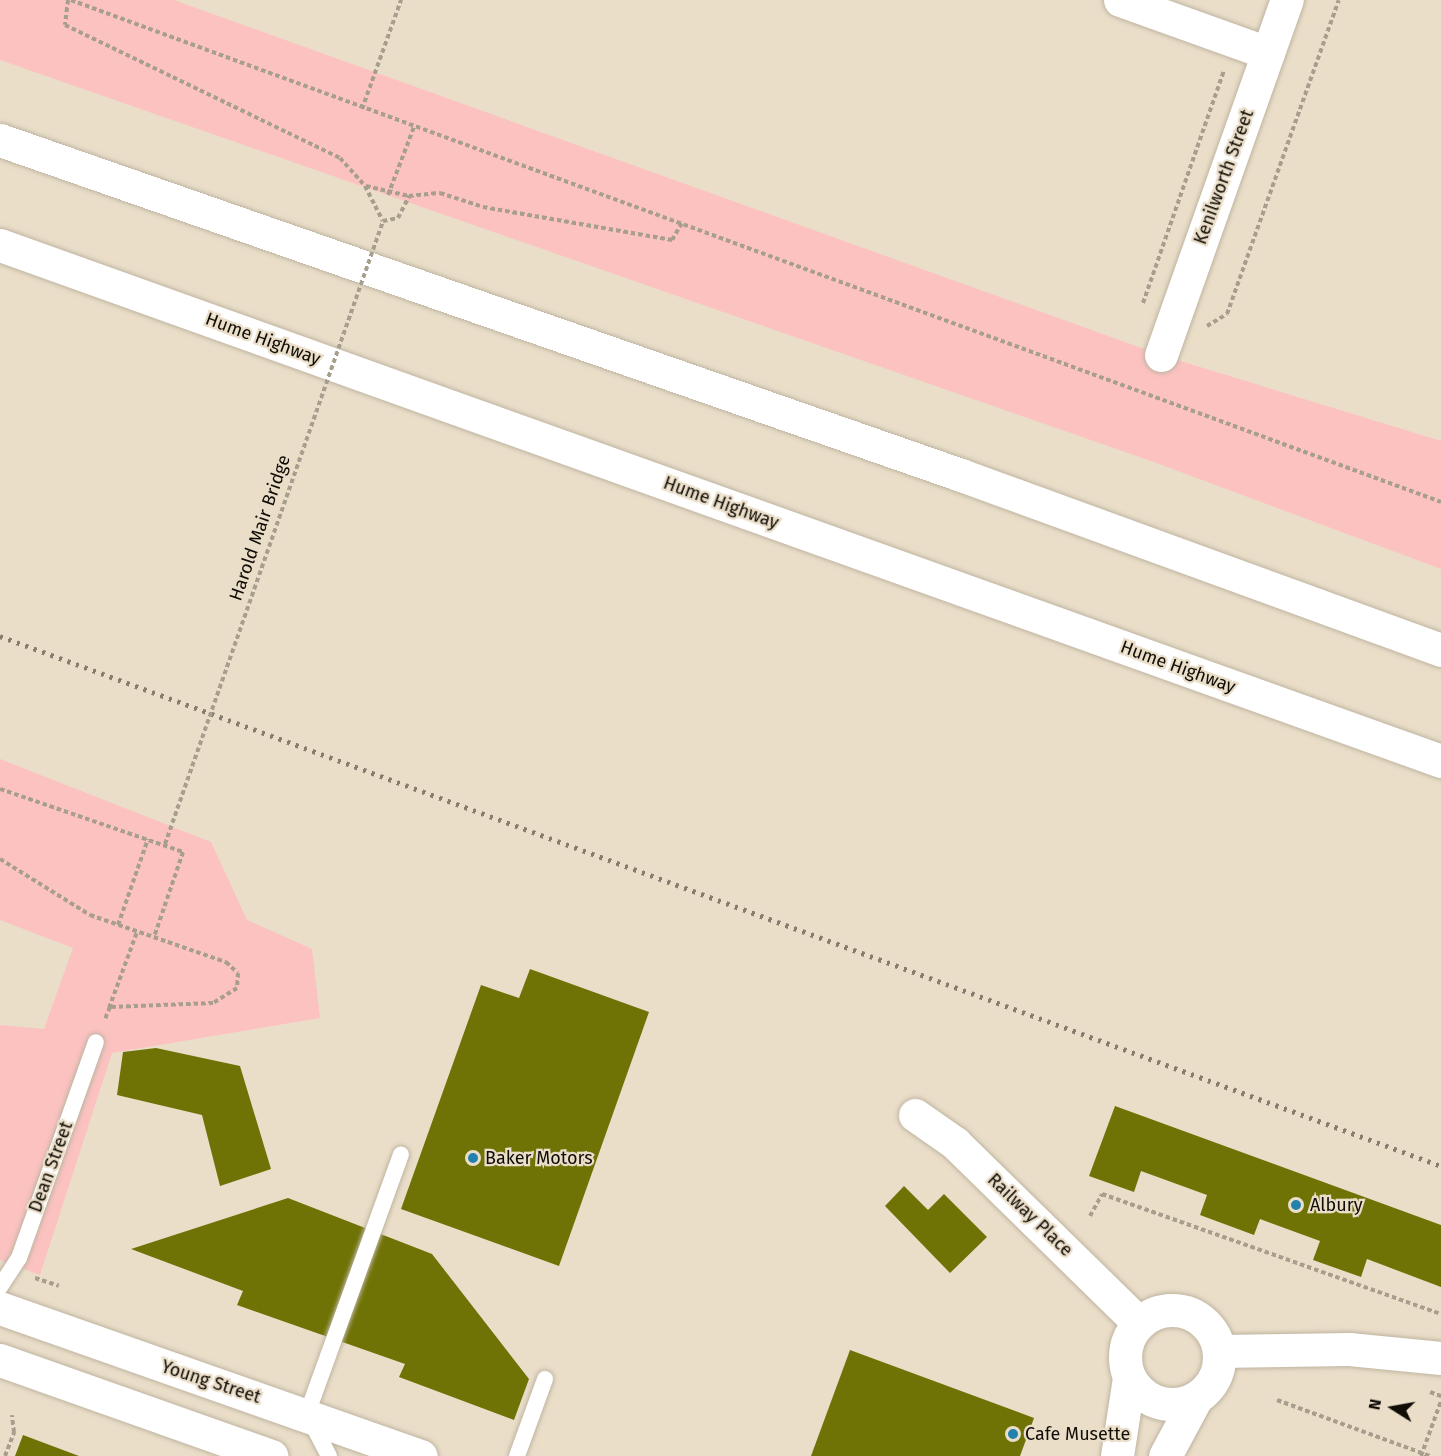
<!DOCTYPE html>
<html>
<head>
<meta charset="utf-8">
<style>
  body { margin:0 }
  #map { position:relative; width:1441px; height:1456px; overflow:hidden; background:#eadec9; font-family:"Fira Sans",sans-serif }
  div>[style] { position:absolute }
  .green>* { inset:0; background:#fbc2c0 }
  .building>* { inset:0; background:#6f7305 }
  .path>* { height:4px; margin-top:-2px; transform-origin:0; background:repeating-linear-gradient(90deg,#a79e8d 0 4.5px,transparent 0 7.5px) }
  .roads { filter:drop-shadow(0 0 2px #bfb4a0) drop-shadow(0 0 2px #bfb4a0) }
  .service>* { height:16px; margin:-8px; padding:0 8px; transform-origin:8px; border-radius:8px; background:#fff }
  .minor>* { height:33px; margin:-16.5px; padding:0 16.5px; transform-origin:16.5px; border-radius:16.5px; background:#fff }
  .minor>.ring { margin:-16.5px; padding:0; box-sizing:content-box; background:none; border:33px solid #fff; border-radius:50% }
  .primary>* { height:33px; margin:-16.5px; padding:0 16.5px; transform-origin:16.5px; border-radius:16.5px; background:#fff }
  .motorway>* { height:33px; margin:-16.5px; padding:0 16.5px; transform-origin:16.5px; border-radius:16.5px; background:#fff }
  .rail>* { height:4.5px; margin-top:-2.25px; transform-origin:0; background:repeating-linear-gradient(90deg,#867d6f 0 3px,transparent 0 9px) }
  .path-bridge>* { height:4px; margin-top:-2px; transform-origin:0; background:repeating-linear-gradient(90deg,#a79e8d 0 4.5px,transparent 0 7.5px) }
  .dots>* { width:16px; height:16px; translate:-50% -50%; box-sizing:border-box; border:3px solid #eadec9; border-radius:50% }
  span { translate:-50% -50%; white-space:nowrap; text-align:center; line-height:1.15; -webkit-text-stroke:4.5px #eadec9; paint-order:stroke }
  .street-label { font-size:18px; color:#100c06 }
  .poi-label { font-size:18px; color:#100c06 }
  .left { translate:0 -50%; text-align:left }
  .north { position:absolute; left:1363px; top:1378px; width:60px; height:60px; -webkit-text-stroke:4px #eadec9; paint-order:stroke; rotate:281deg; font-size:16px; font-weight:700; line-height:24px; text-align:center; color:#100c06 }
  .north::after { content:''; display:block; margin:auto; width:21px; height:27px; background:#100c06; clip-path:polygon(50% 0,100% 100%,50% 72%,0 100%) }
</style>
</head>
<body>
<div id="map">
  <div class="green">
    <i style="clip-path:polygon(0 0,174px 0,1161px 355px,1441px 441px,1441px 569px,1151px 461px,0 60px)"></i>
    <i style="clip-path:polygon(0 759px,211px 842px,247px 920px,312px 949px,320px 1018px,112px 1053px,40px 1275px,0 1260px,0 1025px,44px 1029px,73px 948px,0 920px)"></i>
  </div>
  <div class="building">
    <i style="clip-path:polygon(530px 969px,649px 1012px,559px 1266px,401px 1209px,481px 985px,519px 998px)"></i>
    <i style="clip-path:polygon(156px 1048px,240px 1066px,271px 1169px,220px 1186px,202px 1115px,117px 1095px,123px 1052px)"></i>
    <i style="clip-path:polygon(1115px 1106px,1441px 1225px,1441px 1287px,1367px 1259px,1361px 1277px,1313px 1260px,1320px 1241px,1260px 1219px,1254px 1235px,1200px 1215px,1207px 1195px,1141px 1171px,1134px 1192px,1089px 1176px)"></i>
    <i style="clip-path:polygon(904px 1186px,928px 1210px,944px 1194px,987px 1237px,950px 1273px,885px 1206px)"></i>
    <i style="clip-path:polygon(288px 1198px,432px 1254px,529px 1379px,514px 1420px,399px 1377px,405px 1364px,237px 1305px,243px 1291px,131px 1249px)"></i>
    <i style="clip-path:polygon(850px 1350px,1034px 1418px,1020px 1456px,811px 1456px)"></i>
    <i style="clip-path:polygon(23px 1435px,79px 1456px,15px 1456px)"></i>
  </div>
  <div class="path">
    <i style="left:68px;top:0;width:25px;rotate:97deg"></i>
    <i style="left:65px;top:25px;width:305px;rotate:25.8deg"></i>
    <i style="left:340px;top:158px;width:38px;rotate:48deg"></i>
    <i style="left:365px;top:186px;width:39px;rotate:63deg"></i>
    <i style="left:383px;top:221px;width:15px;rotate:-11deg"></i>
    <i style="left:398px;top:218px;width:25px;rotate:-63deg"></i>
    <i style="left:409px;top:196px;width:31px;rotate:-6deg"></i>
    <i style="left:440px;top:193px;width:45px;rotate:18deg"></i>
    <i style="left:483px;top:207px;width:192px;rotate:9.9deg"></i>
    <i style="left:672px;top:240px;width:20px;rotate:-60deg"></i>
    <i style="left:71px;top:0;width:1459px;rotate:20.12deg"></i>
    <i style="left:362px;top:109px;width:116px;rotate:-70.3deg"></i>
    <i style="left:366px;top:186px;width:44px;rotate:13.1deg"></i>
    <i style="left:388px;top:195px;width:73px;rotate:-69.1deg"></i>
    <i style="left:1143px;top:303px;width:247px;rotate:-70.8deg"></i>
    <i style="left:1207px;top:326px;width:23px;rotate:-31deg"></i>
    <i style="left:1227px;top:314px;width:333px;rotate:-70.4deg"></i>
    <i style="left:0;top:789px;width:194px;rotate:19deg"></i>
    <i style="left:183px;top:852px;width:90px;rotate:108.8deg"></i>
    <i style="left:0;top:859px;width:106px;rotate:31.9deg"></i>
    <i style="left:90px;top:915px;width:144px;rotate:19.1deg"></i>
    <i style="left:226px;top:962px;width:16px;rotate:43deg"></i>
    <i style="left:238px;top:973px;width:15px;rotate:94deg"></i>
    <i style="left:237px;top:988px;width:28px;rotate:148deg"></i>
    <i style="left:213px;top:1003px;width:103px;rotate:177.8deg"></i>
    <i style="left:110px;top:1007px;width:13px;rotate:113deg"></i>
    <i style="left:118px;top:925px;width:91px;rotate:-70.8deg"></i>
    <i style="left:109px;top:1008px;width:81px;rotate:-69.8deg"></i>
    <i style="left:1090px;top:1216px;width:25px;rotate:-61deg"></i>
    <i style="left:1102px;top:1194px;width:360px;rotate:19.5deg"></i>
    <i style="left:35px;top:1278px;width:25px;rotate:18deg"></i>
    <i style="left:1430px;top:1392px;width:12px;rotate:20deg"></i>
    <i style="left:1277px;top:1400px;width:163px;rotate:20.1deg"></i>
    <i style="left:5px;top:1456px;width:26px;rotate:-69deg"></i>
    <i style="left:14px;top:1432px;width:17px;rotate:-97deg"></i>
    <i style="left:1421px;top:1456px;width:59px;rotate:-70deg"></i>
  </div>
  <div class="roads">
    <div class="service">
      <i style="left:0;top:1287px;width:35px;rotate:-57deg"></i>
      <i style="left:19px;top:1258px;width:229px;rotate:-70.4deg"></i>
      <i style="left:329px;top:1456px;width:47px;rotate:-117.6deg"></i>
      <i style="left:307px;top:1414px;width:276px;rotate:-70.1deg"></i>
      <i style="left:517px;top:1456px;width:82px;rotate:-70deg"></i>
    </div>
    <div class="minor">
      <i style="left:1120px;top:0;width:157px;rotate:19.7deg"></i>
      <i style="left:1161px;top:355px;width:377px;rotate:-70.5deg"></i>
      <i style="left:915px;top:1115px;width:49px;rotate:35deg"></i>
      <i style="left:955px;top:1143px;width:257px;rotate:44.4deg"></i>
      <i class="ring" style="left:1125px;top:1310px;width:61px;height:61px"></i>
      <i style="left:1219px;top:1351px;width:130px;rotate:-0.9deg"></i>
      <i style="left:1349px;top:1349px;width:92px;rotate:5.6deg"></i>
      <i style="left:1117px;top:1456px;width:79px;rotate:-81.3deg"></i>
      <i style="left:1165px;top:1456px;width:64px;rotate:-61.8deg"></i>
    </div>
    <div class="primary">
      <i style="left:0;top:1308px;width:446px;rotate:19.4deg"></i>
      <i style="left:0;top:1360px;width:288px;rotate:19.5deg"></i>
    </div>
    <div class="motorway">
      <i style="left:0;top:140px;width:1018px;rotate:19.22deg"></i>
      <i style="left:961px;top:475px;width:511px;rotate:20.03deg"></i>
      <i style="left:0;top:245px;width:1531px;rotate:19.7deg"></i>
    </div>
  </div>
  <div class="rail">
    <i style="left:0;top:636px;width:1535px;rotate:20.19deg"></i>
  </div>
  <div class="path-bridge">
    <i style="left:165px;top:844px;width:660px;rotate:-70.71deg"></i>
  </div>
  <div class="dots">
    <i style="left:473px;top:1158px;background:#2281ad"></i>
    <i style="left:1296px;top:1205px;background:#2281ad"></i>
    <i style="left:1013px;top:1434px;background:#2281ad"></i>
  </div>
  <div class="street-label">
    <span style="left:1224px;top:177px;rotate:-70deg">Kenilworth Street</span>
    <span style="left:263px;top:339px;rotate:20deg">Hume Highway</span>
    <span style="left:721px;top:503px;rotate:20deg">Hume Highway</span>
    <span style="left:260px;top:528px;rotate:-71deg">Harold Mair Bridge</span>
    <span style="left:1178px;top:667px;rotate:20deg">Hume Highway</span>
    <span style="left:51px;top:1167px;rotate:-70deg">Dean Street</span>
    <span style="left:1030px;top:1215px;rotate:44deg">Railway Place</span>
    <span style="left:211px;top:1382px;rotate:18deg">Young Street</span>
  </div>
  <div class="poi-label">
    <span class="left" style="left:485px;top:1158px">Baker Motors</span>
    <span class="left" style="left:1310px;top:1205px">Albury</span>
    <span class="left" style="left:1025px;top:1434px">Cafe Musette</span>
  </div>
  <div class="north">N</div>
</div>
</body>
</html>
